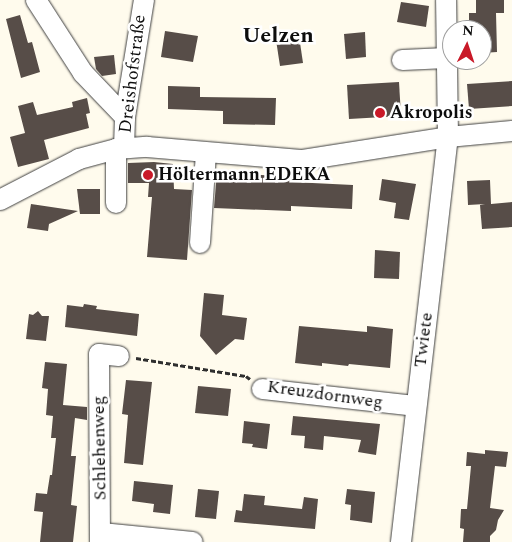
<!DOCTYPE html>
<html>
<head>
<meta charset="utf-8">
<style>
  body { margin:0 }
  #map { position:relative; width:512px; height:542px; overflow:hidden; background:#fffbed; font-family:Spectral,serif }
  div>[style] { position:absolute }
  .building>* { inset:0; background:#574d48 }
  .path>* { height:3px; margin-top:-1.5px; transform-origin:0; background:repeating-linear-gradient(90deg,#2f2f2f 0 5px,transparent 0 7.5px) }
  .roads { filter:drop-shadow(0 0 1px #404040) drop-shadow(0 0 1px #404040) }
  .minor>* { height:20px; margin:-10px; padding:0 10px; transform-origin:10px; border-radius:10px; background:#fff }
  .dots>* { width:14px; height:14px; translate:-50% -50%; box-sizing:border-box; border:2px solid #fff; border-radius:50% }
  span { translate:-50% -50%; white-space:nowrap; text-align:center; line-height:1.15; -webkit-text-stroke:5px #fff; paint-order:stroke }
  .street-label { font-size:18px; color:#0d0d0d }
  .poi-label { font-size:18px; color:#0d0d0d; font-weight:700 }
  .left { translate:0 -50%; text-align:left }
  .district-label { font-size:22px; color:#0d0d0d; font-weight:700 }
  .north { position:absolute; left:442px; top:20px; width:50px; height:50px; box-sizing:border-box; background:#fff; border:1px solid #9e9e9e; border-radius:50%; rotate:4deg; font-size:14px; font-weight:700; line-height:20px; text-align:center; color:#0d0d0d }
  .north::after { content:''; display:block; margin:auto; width:18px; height:22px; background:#c91928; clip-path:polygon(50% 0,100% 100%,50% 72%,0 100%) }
</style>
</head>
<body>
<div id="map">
  <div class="building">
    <i style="clip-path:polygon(476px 0,504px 0,504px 13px,496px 13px,497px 52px,482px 53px,482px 30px,469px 30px,469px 13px,476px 13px)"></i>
    <i style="clip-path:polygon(401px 2px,429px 6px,426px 27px,397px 22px)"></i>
    <i style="clip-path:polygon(20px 15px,28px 43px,32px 42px,40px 72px,21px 78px,6px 19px)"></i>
    <i style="clip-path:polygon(165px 31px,198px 36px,193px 62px,161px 57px)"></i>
    <i style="clip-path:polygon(365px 32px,366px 57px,346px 59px,344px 34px)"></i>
    <i style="clip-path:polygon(299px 36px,303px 63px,280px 66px,276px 40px)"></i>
    <i style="clip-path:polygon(114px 55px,116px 74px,102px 76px,96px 69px,94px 57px)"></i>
    <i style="clip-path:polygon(512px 81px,512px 106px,469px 109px,467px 84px)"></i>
    <i style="clip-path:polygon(399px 82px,401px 116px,349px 119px,347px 85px)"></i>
    <i style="clip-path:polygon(168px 86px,200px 87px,200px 97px,276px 98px,275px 125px,223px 124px,223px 111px,168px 109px)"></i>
    <i style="clip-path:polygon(87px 98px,90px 113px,86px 114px,89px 128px,44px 140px,49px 159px,18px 167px,10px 137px,25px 133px,18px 106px,33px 102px,37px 115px,73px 107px,72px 102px)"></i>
    <i style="clip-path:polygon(154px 162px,173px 164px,174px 189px,192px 190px,187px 260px,147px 257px,152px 197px,148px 197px,149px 183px,128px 183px,128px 163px)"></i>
    <i style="clip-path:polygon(217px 172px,292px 177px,292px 182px,353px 185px,352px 209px,291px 206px,291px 211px,214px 208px)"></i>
    <i style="clip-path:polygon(382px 179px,416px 184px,409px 220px,394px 218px,396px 203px,379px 200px)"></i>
    <i style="clip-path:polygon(490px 180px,491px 204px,512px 202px,512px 227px,482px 229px,480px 205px,485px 204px,468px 205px,467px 181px)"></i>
    <i style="clip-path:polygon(77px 189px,100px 189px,100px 214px,80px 214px)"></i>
    <i style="clip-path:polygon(31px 204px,78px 211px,49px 224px,48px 231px,27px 228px)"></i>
    <i style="clip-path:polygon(375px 250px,400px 252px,399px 279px,374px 278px)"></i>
    <i style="clip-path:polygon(204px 293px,224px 295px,222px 315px,247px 318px,244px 340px,235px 339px,216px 355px,200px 336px)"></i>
    <i style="clip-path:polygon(84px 304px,97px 306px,96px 309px,139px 314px,137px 336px,65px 327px,67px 305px,83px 307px)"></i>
    <i style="clip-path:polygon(38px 311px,42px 316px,49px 316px,46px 341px,26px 339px,29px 314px,33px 315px)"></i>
    <i style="clip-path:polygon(299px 326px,367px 332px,367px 326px,393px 329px,390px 368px,349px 364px,348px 366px,322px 363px,322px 366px,295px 363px)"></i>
    <i style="clip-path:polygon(45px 362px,67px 364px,63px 405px,87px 407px,87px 420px,75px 418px,71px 456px,76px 456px,71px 505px,77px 506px,73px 542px,40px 542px,43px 512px,34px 511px,36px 493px,47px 494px,50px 475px,52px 475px,56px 438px,51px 438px,53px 416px,46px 415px,48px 389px,42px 388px)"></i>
    <i style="clip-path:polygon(126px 380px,152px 382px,143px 465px,124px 463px,128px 415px,122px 414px)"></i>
    <i style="clip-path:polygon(198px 386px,231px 389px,228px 416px,195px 413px)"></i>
    <i style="clip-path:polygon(293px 416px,380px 424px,376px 455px,358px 452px,361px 440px,324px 436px,323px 450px,304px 448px,305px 436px,291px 435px)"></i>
    <i style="clip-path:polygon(244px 421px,270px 424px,267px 449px,252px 447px,253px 444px,242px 443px)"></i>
    <i style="clip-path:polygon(485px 450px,508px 452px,506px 467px,495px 466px,490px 508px,504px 510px,498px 520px,496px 530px,490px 536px,490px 542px,463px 542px,464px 529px,460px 528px,461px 509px,467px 509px,471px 466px,466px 466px,467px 452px,485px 454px)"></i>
    <i style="clip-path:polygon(134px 481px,173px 485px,170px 514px,153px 512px,154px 504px,132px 501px)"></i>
    <i style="clip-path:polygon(198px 489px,219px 491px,216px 519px,195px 517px)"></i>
    <i style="clip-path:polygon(347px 489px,375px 492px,372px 523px,350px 520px,351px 505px,345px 504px)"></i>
    <i style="clip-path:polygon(244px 494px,265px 496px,264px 505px,302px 509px,304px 497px,318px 499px,315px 529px,234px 522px,236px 510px,242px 511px)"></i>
  </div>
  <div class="path">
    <i style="left:136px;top:358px;width:111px;rotate:9.3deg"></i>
    <i style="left:246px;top:376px;width:5px;rotate:37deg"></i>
  </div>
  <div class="roads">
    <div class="minor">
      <i style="left:36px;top:0;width:87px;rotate:57.2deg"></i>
      <i style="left:83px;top:73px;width:61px;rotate:46.3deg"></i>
      <i style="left:402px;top:60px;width:45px;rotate:-2.5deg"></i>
      <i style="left:124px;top:147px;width:30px;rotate:-88deg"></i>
      <i style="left:125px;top:117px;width:119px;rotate:-80.8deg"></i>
      <i style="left:116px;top:149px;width:54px;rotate:90deg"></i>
      <i style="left:0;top:200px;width:89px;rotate:-27.4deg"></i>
      <i style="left:79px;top:159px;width:38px;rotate:-15deg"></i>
      <i style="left:116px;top:149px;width:31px;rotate:-4deg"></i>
      <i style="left:147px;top:147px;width:157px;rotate:4.8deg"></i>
      <i style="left:303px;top:160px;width:147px;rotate:-9deg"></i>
      <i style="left:448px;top:137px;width:64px;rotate:-5.4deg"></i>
      <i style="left:200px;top:243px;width:90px;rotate:-86.2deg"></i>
      <i style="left:262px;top:389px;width:155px;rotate:6.3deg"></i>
      <i style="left:101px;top:533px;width:92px;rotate:5.6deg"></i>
      <i style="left:100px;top:542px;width:188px;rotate:-90.3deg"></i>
      <i style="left:99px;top:354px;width:20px;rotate:6deg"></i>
      <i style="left:401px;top:542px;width:408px;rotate:-83.4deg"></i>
      <i style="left:448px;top:137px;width:137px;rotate:-90.8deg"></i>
    </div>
  </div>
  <div class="dots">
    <i style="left:380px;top:113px;background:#c91928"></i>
    <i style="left:148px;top:175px;background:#c91928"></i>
  </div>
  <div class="street-label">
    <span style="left:133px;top:74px;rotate:-83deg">Dreishofstraße</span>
    <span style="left:424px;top:340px;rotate:-83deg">Twiete</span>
    <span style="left:325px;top:395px;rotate:8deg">Kreuzdornweg</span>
    <span style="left:100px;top:448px;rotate:-91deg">Schlehenweg</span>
  </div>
  <div class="poi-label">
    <span class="left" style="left:390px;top:113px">Akropolis</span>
    <span class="left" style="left:158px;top:175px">Höltermann EDEKA</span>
  </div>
  <div class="district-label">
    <span style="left:278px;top:36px">Uelzen</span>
  </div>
  <div class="north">N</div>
</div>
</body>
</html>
